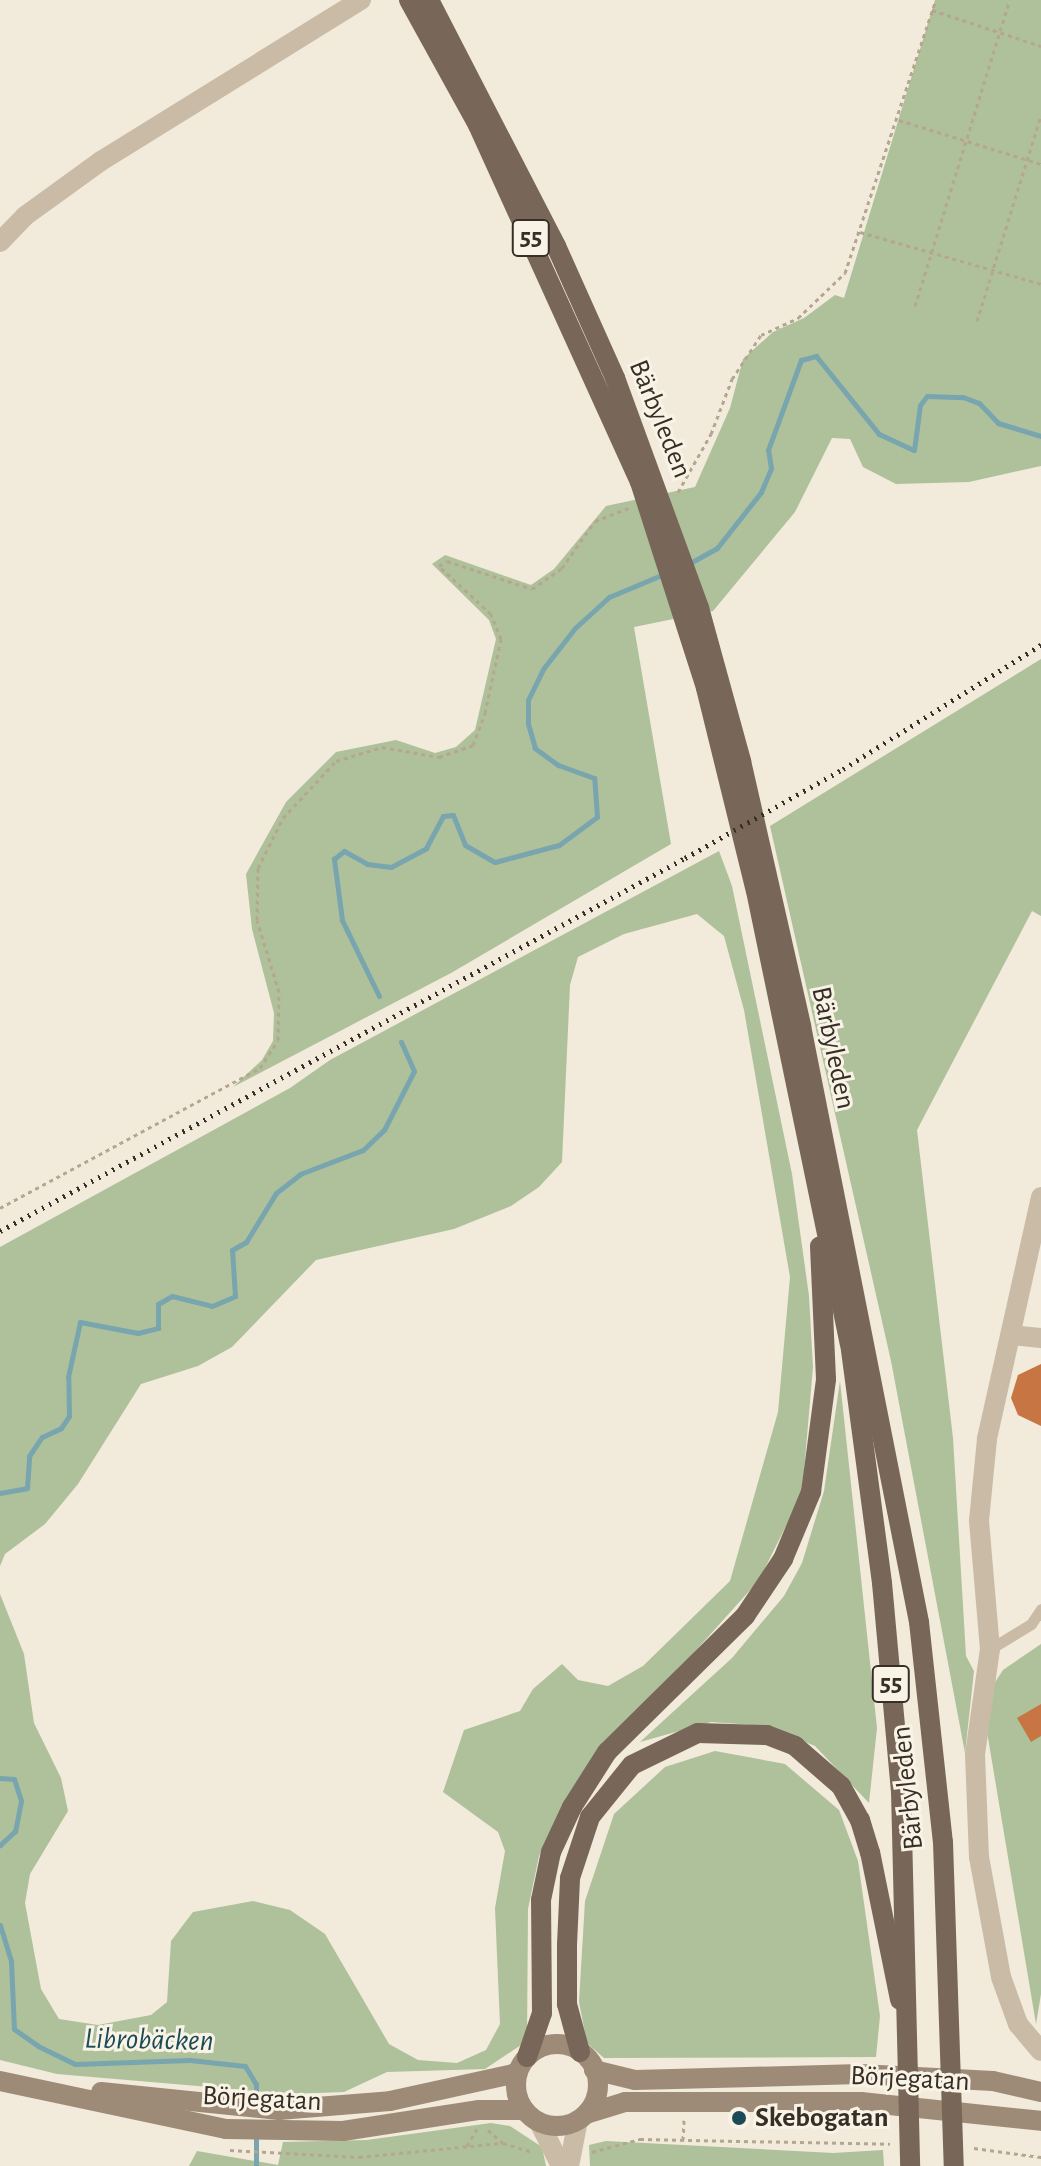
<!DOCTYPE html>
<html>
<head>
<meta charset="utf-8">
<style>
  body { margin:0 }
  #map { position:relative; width:1041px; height:2166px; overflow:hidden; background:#f2eada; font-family:"Alegreya Sans",sans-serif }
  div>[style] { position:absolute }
  .green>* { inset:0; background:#aec19a }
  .stream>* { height:5px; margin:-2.5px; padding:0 2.5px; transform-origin:2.5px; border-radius:2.5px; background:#79a5af }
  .building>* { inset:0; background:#c77643 }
  .path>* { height:3px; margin-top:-1.5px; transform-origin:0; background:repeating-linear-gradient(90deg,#b5a690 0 4px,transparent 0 8px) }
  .lane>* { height:11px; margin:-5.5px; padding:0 5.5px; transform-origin:5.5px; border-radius:5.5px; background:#cabba6 }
  .street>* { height:20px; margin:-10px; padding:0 10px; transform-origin:10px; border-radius:10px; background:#cabba6 }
  .secondary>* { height:20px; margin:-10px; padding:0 10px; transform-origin:10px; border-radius:10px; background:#9d8b77 }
  .secondary>.ring { margin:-10px; padding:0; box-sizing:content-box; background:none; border:20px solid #9d8b77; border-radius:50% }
  .primary>* { height:20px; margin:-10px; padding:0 10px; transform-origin:10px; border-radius:10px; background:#786758 }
  .rail>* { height:5px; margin-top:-2.5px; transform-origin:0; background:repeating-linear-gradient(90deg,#362e27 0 2px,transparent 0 8px) }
  .dots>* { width:22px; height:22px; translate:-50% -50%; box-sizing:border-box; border:4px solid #f9f3e6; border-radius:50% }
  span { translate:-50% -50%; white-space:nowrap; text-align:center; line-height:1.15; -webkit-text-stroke:6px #f9f3e6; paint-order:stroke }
  .shield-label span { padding:2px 6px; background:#f9f3e6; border:2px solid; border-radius:6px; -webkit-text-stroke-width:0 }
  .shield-label { font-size:26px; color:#362e27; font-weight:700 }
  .street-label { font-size:28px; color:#362e27 }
  .poi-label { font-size:28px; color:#362e27; font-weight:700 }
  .left { translate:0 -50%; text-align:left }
  .water-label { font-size:30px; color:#1c4b57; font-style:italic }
</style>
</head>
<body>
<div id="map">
  <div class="green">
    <i style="clip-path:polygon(935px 0,1041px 0,1041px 466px,969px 482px,896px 484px,863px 467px,850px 439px,832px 438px,795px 512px,713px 611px,634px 627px,671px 844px,451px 973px,233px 1087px,262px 1060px,273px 1041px,274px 1013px,252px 929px,246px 874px,286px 802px,336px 752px,396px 740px,435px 753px,456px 747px,475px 730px,496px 639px,489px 620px,432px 564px,445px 555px,531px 585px,554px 569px,606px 506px,695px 487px,730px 408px,743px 359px,773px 332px,804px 318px,835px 295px,844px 298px)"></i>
    <i style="clip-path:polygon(1041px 659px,1041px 916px,1032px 911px,917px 1130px,953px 1438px,966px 1656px,974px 1671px,965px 1753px,891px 1361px,770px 826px)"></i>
    <i style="clip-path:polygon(719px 851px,732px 886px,792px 1174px,809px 1296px,813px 1367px,802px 1494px,759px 1580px,572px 1789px,539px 1856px,528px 1909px,527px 2041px,485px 2069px,387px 2072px,344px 2092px,290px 2094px,57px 2074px,0 2060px,0 1594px,24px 1654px,34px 1723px,61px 1778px,68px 1811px,30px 1874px,25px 1903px,41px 1989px,59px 2019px,98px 2025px,151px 2015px,167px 2002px,171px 1941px,193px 1912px,253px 1901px,290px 1910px,325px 1934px,389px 2044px,418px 2060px,457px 2063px,486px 2050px,500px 2024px,495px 1908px,505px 1851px,498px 1832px,443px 1792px,464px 1730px,520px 1711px,533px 1689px,562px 1664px,578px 1680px,608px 1686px,643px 1666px,730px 1581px,778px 1412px,790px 1277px,744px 1010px,724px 936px,697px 914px,624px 934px,578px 957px,570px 985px,562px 1162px,539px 1187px,511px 1206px,454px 1229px,316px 1260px,232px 1347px,198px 1366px,141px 1384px,78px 1484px,45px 1524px,5px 1554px,0 1566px,0 1247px,290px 1088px,330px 1060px)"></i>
    <i style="clip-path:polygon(840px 1381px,877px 1728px,869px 1803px,815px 1746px,767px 1726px,711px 1722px,640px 1742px,732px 1658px,784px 1596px,802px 1563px,824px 1491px)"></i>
    <i style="clip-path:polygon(1041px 1644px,1041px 1994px,1036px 2024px,982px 1702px,1003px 1670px)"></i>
    <i style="clip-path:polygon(715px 1751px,785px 1764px,839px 1810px,858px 1861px,880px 2016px,876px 2057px,604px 2058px,587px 2043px,579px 2002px,585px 1901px,614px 1814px,665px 1767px)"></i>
    <i style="clip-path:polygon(491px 2123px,510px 2126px,542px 2147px,546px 2166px,189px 2166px,197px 2151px,278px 2165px,283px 2142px,367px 2140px)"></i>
    <i style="clip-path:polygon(606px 2141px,833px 2153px,883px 2150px,884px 2166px,590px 2166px,589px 2145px)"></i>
  </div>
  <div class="stream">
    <i style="left:690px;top:563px;width:31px;rotate:-29deg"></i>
    <i style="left:717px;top:548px;width:71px;rotate:-51.8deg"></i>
    <i style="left:761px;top:492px;width:26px;rotate:-67deg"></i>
    <i style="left:771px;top:468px;width:18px;rotate:-99deg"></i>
    <i style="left:768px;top:450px;width:96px;rotate:-69.9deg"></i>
    <i style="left:801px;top:360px;width:16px;rotate:-15deg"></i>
    <i style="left:816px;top:356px;width:100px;rotate:51.1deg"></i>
    <i style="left:879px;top:434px;width:38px;rotate:25deg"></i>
    <i style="left:914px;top:450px;width:45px;rotate:-82.4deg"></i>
    <i style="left:920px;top:405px;width:11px;rotate:-52deg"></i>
    <i style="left:927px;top:396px;width:36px;rotate:2deg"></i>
    <i style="left:963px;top:397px;width:17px;rotate:21deg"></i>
    <i style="left:979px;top:403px;width:28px;rotate:46deg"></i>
    <i style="left:998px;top:423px;width:45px;rotate:16.8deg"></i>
    <i style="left:379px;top:996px;width:85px;rotate:-116deg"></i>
    <i style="left:342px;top:920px;width:62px;rotate:-97.5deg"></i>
    <i style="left:334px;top:859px;width:13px;rotate:-39deg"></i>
    <i style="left:344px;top:851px;width:26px;rotate:29deg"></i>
    <i style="left:367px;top:864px;width:24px;rotate:7deg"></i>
    <i style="left:391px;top:867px;width:40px;rotate:-28deg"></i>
    <i style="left:426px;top:848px;width:36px;rotate:-62deg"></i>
    <i style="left:443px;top:816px;width:10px;rotate:-6deg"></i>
    <i style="left:453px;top:815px;width:32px;rotate:68deg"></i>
    <i style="left:465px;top:845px;width:34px;rotate:30deg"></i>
    <i style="left:495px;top:862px;width:66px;rotate:-14.9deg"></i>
    <i style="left:559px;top:845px;width:47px;rotate:-36.4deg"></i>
    <i style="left:597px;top:817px;width:39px;rotate:-94deg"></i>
    <i style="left:594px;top:778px;width:38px;rotate:-160deg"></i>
    <i style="left:558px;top:765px;width:29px;rotate:-144deg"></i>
    <i style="left:535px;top:748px;width:25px;rotate:-106deg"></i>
    <i style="left:528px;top:724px;width:24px;rotate:-90deg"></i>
    <i style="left:528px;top:700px;width:34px;rotate:-64deg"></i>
    <i style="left:543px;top:669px;width:52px;rotate:-52deg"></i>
    <i style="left:575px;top:628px;width:46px;rotate:-42.4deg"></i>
    <i style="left:609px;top:597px;width:62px;rotate:-22.8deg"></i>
    <i style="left:0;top:1493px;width:27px;rotate:-10deg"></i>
    <i style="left:27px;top:1488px;width:32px;rotate:-86deg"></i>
    <i style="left:29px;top:1456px;width:23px;rotate:-56deg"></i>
    <i style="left:42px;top:1437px;width:21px;rotate:-25deg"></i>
    <i style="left:61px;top:1428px;width:14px;rotate:-56deg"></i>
    <i style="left:69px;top:1416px;width:39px;rotate:-91deg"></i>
    <i style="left:68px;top:1377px;width:56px;rotate:-77.7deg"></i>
    <i style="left:80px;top:1322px;width:59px;rotate:10.7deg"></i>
    <i style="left:138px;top:1333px;width:21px;rotate:-14deg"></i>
    <i style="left:158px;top:1328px;width:24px;rotate:-90deg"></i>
    <i style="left:158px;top:1304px;width:16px;rotate:-30deg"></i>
    <i style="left:172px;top:1296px;width:41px;rotate:14deg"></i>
    <i style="left:212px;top:1306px;width:25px;rotate:-23deg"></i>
    <i style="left:235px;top:1296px;width:46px;rotate:-93.7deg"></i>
    <i style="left:232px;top:1250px;width:16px;rotate:-30deg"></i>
    <i style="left:246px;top:1242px;width:57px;rotate:-58.5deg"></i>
    <i style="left:276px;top:1193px;width:31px;rotate:-38deg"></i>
    <i style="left:300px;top:1174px;width:67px;rotate:-20.9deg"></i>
    <i style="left:363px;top:1150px;width:29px;rotate:-44deg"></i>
    <i style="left:384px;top:1130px;width:66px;rotate:-63deg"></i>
    <i style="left:414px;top:1071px;width:32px;rotate:-114deg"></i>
    <i style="left:0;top:1778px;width:14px;rotate:4deg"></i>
    <i style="left:14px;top:1779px;width:23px;rotate:72deg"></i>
    <i style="left:21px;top:1801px;width:31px;rotate:101deg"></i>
    <i style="left:15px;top:1831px;width:21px;rotate:137deg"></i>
    <i style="left:0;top:1925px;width:38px;rotate:73deg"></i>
    <i style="left:11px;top:1961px;width:68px;rotate:87.5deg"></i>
    <i style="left:14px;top:2029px;width:29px;rotate:35deg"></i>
    <i style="left:38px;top:2046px;width:41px;rotate:25.9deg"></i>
    <i style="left:75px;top:2064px;width:115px;rotate:-2deg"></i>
    <i style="left:190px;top:2060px;width:55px;rotate:6.2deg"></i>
    <i style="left:245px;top:2066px;width:21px;rotate:59deg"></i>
    <i style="left:256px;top:2084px;width:19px;rotate:90deg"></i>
    <i style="left:256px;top:2166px;width:33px;rotate:-90deg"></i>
  </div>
  <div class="building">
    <i style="clip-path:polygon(1041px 1364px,1041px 1426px,1018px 1415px,1011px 1398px,1018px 1375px)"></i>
    <i style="clip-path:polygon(1041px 1704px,1041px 1736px,1031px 1742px,1017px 1718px)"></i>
  </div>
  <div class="path">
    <i style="left:932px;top:10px;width:115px;rotate:18.3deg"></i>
    <i style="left:899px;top:120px;width:149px;rotate:17.2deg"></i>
    <i style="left:860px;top:232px;width:188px;rotate:16deg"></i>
    <i style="left:915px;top:306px;width:320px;rotate:-72.8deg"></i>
    <i style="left:977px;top:321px;width:215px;rotate:-72.7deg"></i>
    <i style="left:678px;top:492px;width:67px;rotate:-60.4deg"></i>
    <i style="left:711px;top:434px;width:59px;rotate:-69.1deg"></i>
    <i style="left:732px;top:379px;width:53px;rotate:-56.6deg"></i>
    <i style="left:761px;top:335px;width:41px;rotate:-24.7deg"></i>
    <i style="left:798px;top:318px;width:65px;rotate:-43.8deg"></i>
    <i style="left:845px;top:273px;width:288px;rotate:-71.6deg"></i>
    <i style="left:0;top:1208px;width:295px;rotate:-28.3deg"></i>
    <i style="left:260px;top:1068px;width:33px;rotate:-57deg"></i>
    <i style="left:278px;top:1040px;width:48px;rotate:-88.8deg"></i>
    <i style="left:279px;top:992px;width:75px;rotate:-107deg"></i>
    <i style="left:257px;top:920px;width:52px;rotate:-88.9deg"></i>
    <i style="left:258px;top:868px;width:56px;rotate:-63.4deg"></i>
    <i style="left:283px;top:818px;width:78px;rotate:-47.1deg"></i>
    <i style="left:336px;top:761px;width:48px;rotate:-16.9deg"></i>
    <i style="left:382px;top:747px;width:58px;rotate:10deg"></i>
    <i style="left:439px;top:757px;width:36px;rotate:-19deg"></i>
    <i style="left:473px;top:745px;width:34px;rotate:-69deg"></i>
    <i style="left:485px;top:713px;width:76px;rotate:-77.8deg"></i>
    <i style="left:501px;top:639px;width:27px;rotate:-112deg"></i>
    <i style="left:491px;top:614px;width:71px;rotate:-137.3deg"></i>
    <i style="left:439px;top:566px;width:9px;rotate:-32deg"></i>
    <i style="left:447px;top:561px;width:89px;rotate:18.2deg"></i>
    <i style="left:532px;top:589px;width:37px;rotate:-35deg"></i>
    <i style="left:562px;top:568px;width:57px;rotate:-54.9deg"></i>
    <i style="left:595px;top:521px;width:36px;rotate:-21deg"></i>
    <i style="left:488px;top:2130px;width:20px;rotate:41deg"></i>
    <i style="left:683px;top:2140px;width:20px;rotate:-87deg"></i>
    <i style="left:467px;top:2146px;width:20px;rotate:-60deg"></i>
    <i style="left:974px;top:2148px;width:68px;rotate:7.7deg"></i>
    <i style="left:230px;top:2150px;width:129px;rotate:3.1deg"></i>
    <i style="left:359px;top:2157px;width:145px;rotate:-5.6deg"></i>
    <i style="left:503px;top:2143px;width:30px;rotate:17deg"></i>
    <i style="left:592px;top:2152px;width:50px;rotate:-15.2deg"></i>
    <i style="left:640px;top:2139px;width:250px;rotate:1.1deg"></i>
  </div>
  <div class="lane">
    <i style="left:990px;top:1649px;width:48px;rotate:-31.4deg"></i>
    <i style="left:1031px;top:1624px;width:18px;rotate:-56deg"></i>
  </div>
  <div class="street">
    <i style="left:0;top:242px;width:36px;rotate:-46deg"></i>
    <i style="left:25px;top:216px;width:94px;rotate:-35.9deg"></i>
    <i style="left:101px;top:161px;width:306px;rotate:-31.8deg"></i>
    <i style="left:1041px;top:1197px;width:248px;rotate:102.6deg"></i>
    <i style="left:987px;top:1439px;width:82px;rotate:95.6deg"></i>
    <i style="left:979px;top:1521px;width:128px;rotate:85.1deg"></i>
    <i style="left:990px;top:1649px;width:106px;rotate:98.1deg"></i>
    <i style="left:975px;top:1754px;width:103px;rotate:87.8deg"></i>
    <i style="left:979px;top:1857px;width:122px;rotate:79.6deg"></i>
    <i style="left:1001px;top:1977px;width:50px;rotate:70.1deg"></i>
    <i style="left:1018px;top:2024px;width:35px;rotate:50deg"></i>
    <i style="left:1011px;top:1335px;width:30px;rotate:6deg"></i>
    <i style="left:539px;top:2122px;width:49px;rotate:63.4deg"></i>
    <i style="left:569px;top:2166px;width:47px;rotate:-78.9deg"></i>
  </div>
  <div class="secondary">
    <i class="ring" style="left:516px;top:2044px;width:62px;height:62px"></i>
    <i style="left:594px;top:2070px;width:42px;rotate:13.7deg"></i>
    <i style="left:635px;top:2080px;width:225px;rotate:-1.5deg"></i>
    <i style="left:860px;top:2074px;width:133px;rotate:3deg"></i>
    <i style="left:993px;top:2081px;width:49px;rotate:12.9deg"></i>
    <i style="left:0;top:2081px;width:231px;rotate:12deg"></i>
    <i style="left:226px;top:2129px;width:117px;rotate:1deg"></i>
    <i style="left:343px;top:2131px;width:138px;rotate:-8.8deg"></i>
    <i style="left:479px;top:2110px;width:45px"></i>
    <i style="left:101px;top:2092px;width:179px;rotate:5.8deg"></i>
    <i style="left:279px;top:2110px;width:111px;rotate:-4.6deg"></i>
    <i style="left:390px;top:2101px;width:130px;rotate:-12.4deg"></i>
    <i style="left:586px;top:2114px;width:41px;rotate:-17.1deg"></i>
    <i style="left:625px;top:2102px;width:236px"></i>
    <i style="left:861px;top:2102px;width:181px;rotate:6deg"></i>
  </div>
  <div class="primary">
    <i style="left:409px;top:0;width:143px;rotate:61.1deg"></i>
    <i style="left:478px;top:125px;width:392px;rotate:65.6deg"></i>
    <i style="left:640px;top:482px;width:216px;rotate:72.2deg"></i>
    <i style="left:706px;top:688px;width:209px;rotate:76.2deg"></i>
    <i style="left:756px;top:891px;width:462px;rotate:78.3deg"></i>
    <i style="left:850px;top:1343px;width:242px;rotate:82.4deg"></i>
    <i style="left:882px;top:1583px;width:209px;rotate:84.8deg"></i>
    <i style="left:901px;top:1791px;width:375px;rotate:88.6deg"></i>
    <i style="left:429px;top:0;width:277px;rotate:62.7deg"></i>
    <i style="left:556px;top:246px;width:145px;rotate:65.9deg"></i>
    <i style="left:615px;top:378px;width:245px;rotate:69.9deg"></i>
    <i style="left:699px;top:608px;width:159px;rotate:74.6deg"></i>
    <i style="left:741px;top:761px;width:272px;rotate:77.2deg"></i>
    <i style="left:801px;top:1026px;width:608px;rotate:78.8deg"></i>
    <i style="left:919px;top:1622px;width:221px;rotate:83.8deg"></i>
    <i style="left:943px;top:1842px;width:324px;rotate:88.1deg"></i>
    <i style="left:580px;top:2052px;width:50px;rotate:-105.2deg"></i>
    <i style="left:567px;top:2004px;width:59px;rotate:-90deg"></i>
    <i style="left:567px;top:1945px;width:67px;rotate:-87.4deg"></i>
    <i style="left:570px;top:1878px;width:64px;rotate:-71.8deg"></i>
    <i style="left:590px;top:1817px;width:67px;rotate:-51.1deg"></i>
    <i style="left:632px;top:1765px;width:73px;rotate:-25.9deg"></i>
    <i style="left:698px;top:1733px;width:69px;rotate:1.7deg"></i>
    <i style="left:767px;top:1735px;width:30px;rotate:21deg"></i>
    <i style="left:795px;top:1746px;width:61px;rotate:41deg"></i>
    <i style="left:841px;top:1786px;width:39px;rotate:61deg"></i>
    <i style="left:860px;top:1820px;width:34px;rotate:73deg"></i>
    <i style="left:870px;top:1852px;width:151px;rotate:78.5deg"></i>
    <i style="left:527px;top:2057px;width:46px;rotate:-71.2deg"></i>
    <i style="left:542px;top:2013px;width:113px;rotate:-90.5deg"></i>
    <i style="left:541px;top:1900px;width:49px;rotate:-78.2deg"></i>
    <i style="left:551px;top:1852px;width:50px;rotate:-65deg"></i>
    <i style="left:572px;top:1807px;width:65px;rotate:-57.5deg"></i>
    <i style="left:607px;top:1752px;width:194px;rotate:-44.6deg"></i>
    <i style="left:745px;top:1616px;width:69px;rotate:-56.3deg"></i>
    <i style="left:783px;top:1559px;width:73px;rotate:-67.3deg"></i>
    <i style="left:811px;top:1492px;width:114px;rotate:-82.4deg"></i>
    <i style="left:826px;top:1379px;width:133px;rotate:-92.6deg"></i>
  </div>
  <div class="rail">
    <i style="left:0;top:1231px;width:780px;rotate:-28.57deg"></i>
    <i style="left:685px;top:858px;width:181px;rotate:-29.4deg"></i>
    <i style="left:843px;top:769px;width:234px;rotate:-32.1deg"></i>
  </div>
  <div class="dots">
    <i style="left:739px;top:2118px;background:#1c4b57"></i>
  </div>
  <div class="shield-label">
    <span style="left:531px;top:238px">55</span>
    <span style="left:891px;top:1684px">55</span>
  </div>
  <div class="street-label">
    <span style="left:660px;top:419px;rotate:68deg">Bärbyleden</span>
    <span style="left:833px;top:1048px;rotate:78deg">Bärbyleden</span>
    <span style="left:908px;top:1788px;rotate:-96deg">Bärbyleden</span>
    <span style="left:910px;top:2079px;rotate:3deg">Börjegatan</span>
    <span style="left:262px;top:2099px;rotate:3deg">Börjegatan</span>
  </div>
  <div class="poi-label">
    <span class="left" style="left:755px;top:2118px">Skebogatan</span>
  </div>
  <div class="water-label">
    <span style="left:149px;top:2040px;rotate:1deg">Librobäcken</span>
  </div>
</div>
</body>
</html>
